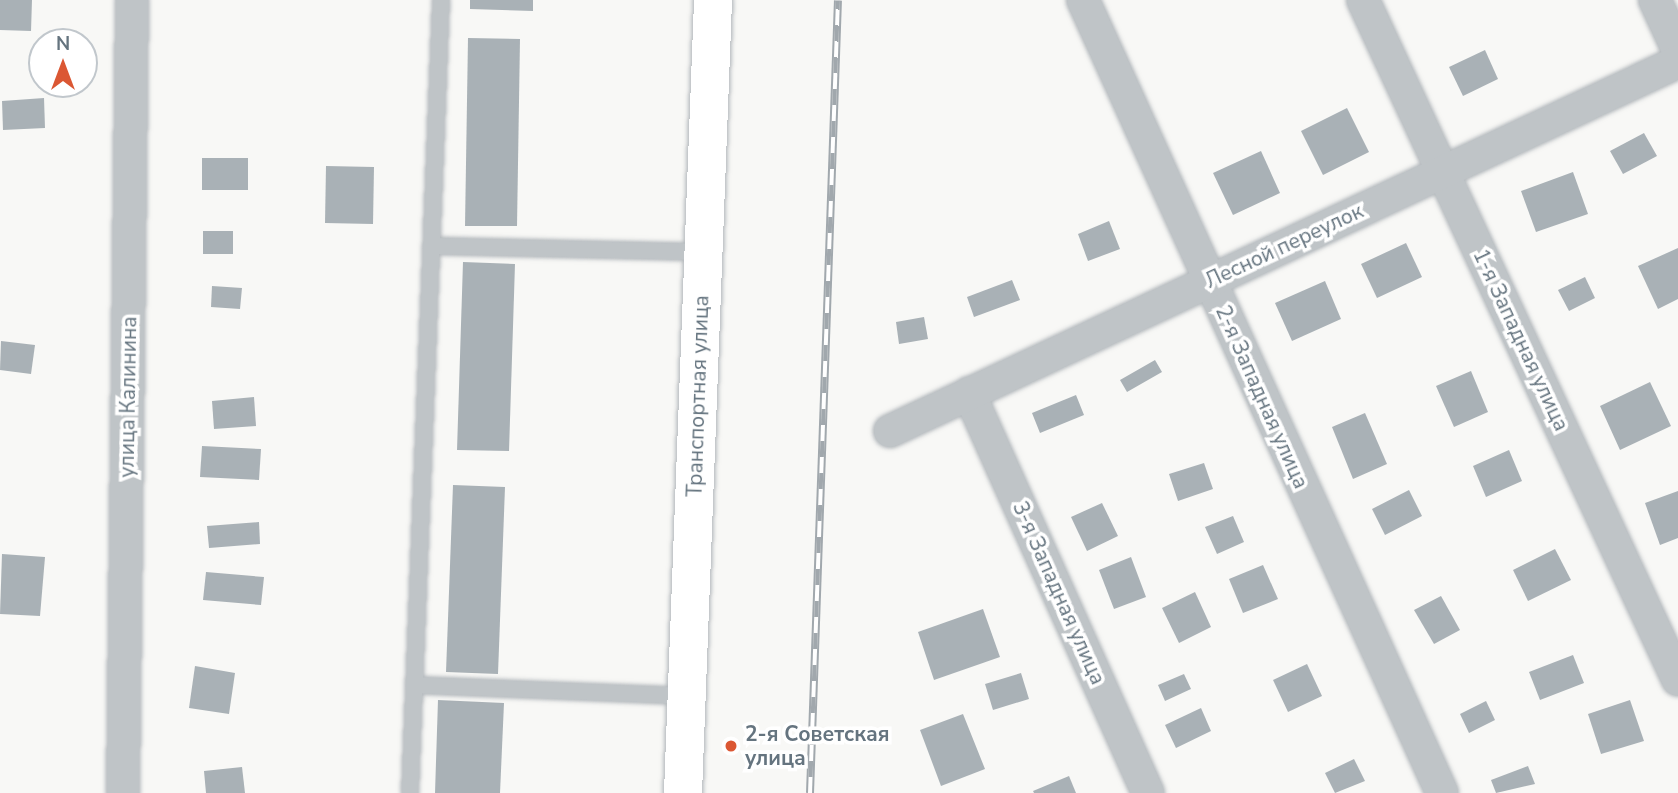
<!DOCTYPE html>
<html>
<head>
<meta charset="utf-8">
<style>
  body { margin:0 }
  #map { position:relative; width:1678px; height:793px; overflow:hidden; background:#f8f8f6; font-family:"Nunito Sans",sans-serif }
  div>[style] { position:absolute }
  .building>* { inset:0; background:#a9b1b6 }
  .roads { filter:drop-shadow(0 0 2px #b3b8bc) drop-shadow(0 0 2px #b3b8bc) }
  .service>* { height:16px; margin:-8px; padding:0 8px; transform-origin:8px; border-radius:8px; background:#bfc4c7 }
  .minor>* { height:32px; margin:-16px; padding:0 16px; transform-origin:16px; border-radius:16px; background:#bfc4c7 }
  .primary>* { height:38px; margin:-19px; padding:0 19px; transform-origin:19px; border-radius:19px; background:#fff }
  .rail>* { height:8px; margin-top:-4px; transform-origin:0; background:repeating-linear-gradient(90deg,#fff 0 16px,#a1a8ad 0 32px); box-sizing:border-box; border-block:2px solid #a1a8ad }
  .dots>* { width:19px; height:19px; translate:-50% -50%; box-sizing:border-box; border:4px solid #fff; border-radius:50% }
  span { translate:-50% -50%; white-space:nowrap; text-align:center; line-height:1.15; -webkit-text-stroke:7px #fff; paint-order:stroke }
  .street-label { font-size:21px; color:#65747f }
  .poi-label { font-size:21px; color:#65747f; font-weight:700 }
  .left { translate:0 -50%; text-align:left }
  .north { position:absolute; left:28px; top:28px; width:70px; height:70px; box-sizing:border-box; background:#fff; border:2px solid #c1c7cc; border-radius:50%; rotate:0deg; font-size:19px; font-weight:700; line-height:28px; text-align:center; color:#65747f }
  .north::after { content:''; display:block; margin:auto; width:24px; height:32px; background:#db5733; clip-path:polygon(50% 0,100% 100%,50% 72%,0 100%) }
</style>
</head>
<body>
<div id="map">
  <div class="building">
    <i style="clip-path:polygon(0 0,32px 0,31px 31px,0 30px)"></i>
    <i style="clip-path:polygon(470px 0,533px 0,533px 11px,470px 9px)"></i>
    <i style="clip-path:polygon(468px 38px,520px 39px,517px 226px,465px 226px)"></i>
    <i style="clip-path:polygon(1485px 50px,1498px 79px,1463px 96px,1449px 67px)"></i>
    <i style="clip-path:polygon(44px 98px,45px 128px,3px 130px,2px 101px)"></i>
    <i style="clip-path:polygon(1347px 108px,1369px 152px,1323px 175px,1301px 131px)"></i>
    <i style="clip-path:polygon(1644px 133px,1657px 156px,1623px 174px,1610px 151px)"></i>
    <i style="clip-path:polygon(1261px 151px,1280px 193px,1233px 215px,1213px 173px)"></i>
    <i style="clip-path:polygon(202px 158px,248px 158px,248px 190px,202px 190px)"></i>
    <i style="clip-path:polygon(326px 166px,374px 167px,373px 224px,325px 223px)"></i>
    <i style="clip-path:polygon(1573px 172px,1588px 214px,1536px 232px,1521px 191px)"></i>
    <i style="clip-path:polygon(1109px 221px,1120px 249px,1088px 261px,1078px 234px)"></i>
    <i style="clip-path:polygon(203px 231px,233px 231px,233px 254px,203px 254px)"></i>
    <i style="clip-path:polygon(1406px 243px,1422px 277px,1377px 298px,1361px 264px)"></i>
    <i style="clip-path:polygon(1678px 248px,1678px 299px,1658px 309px,1638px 266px)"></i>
    <i style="clip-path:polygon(463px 262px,515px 264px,509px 451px,457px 450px)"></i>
    <i style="clip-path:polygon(1585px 277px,1595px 298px,1569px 311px,1558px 290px)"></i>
    <i style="clip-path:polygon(1012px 280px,1020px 300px,974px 317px,967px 297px)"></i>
    <i style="clip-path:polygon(1325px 281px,1341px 319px,1292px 341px,1275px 303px)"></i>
    <i style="clip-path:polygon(212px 286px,242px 288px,240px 309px,211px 307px)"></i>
    <i style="clip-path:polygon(924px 317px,928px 339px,899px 344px,896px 322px)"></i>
    <i style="clip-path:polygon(1px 341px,35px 345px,31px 374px,0 370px)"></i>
    <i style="clip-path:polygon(1155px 360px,1162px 372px,1127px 392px,1120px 380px)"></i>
    <i style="clip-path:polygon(1471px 371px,1488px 412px,1454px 427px,1436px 386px)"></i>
    <i style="clip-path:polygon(1650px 382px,1671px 426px,1620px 450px,1600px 406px)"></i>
    <i style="clip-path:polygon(1076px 395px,1084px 415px,1040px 433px,1032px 413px)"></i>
    <i style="clip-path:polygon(254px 397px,256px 426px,214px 429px,212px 401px)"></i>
    <i style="clip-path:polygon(1365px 413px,1387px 464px,1353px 479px,1332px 427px)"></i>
    <i style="clip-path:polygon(202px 446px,261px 449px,259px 480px,200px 477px)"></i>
    <i style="clip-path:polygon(1509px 450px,1522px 481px,1486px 497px,1473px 466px)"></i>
    <i style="clip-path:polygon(1204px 463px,1213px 489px,1178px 501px,1169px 474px)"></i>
    <i style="clip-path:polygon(453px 485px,505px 487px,498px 674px,446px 672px)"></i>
    <i style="clip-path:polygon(1409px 490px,1422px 516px,1385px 535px,1372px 509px)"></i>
    <i style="clip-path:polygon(1678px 491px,1678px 538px,1660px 545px,1645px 503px)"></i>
    <i style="clip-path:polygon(1102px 503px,1118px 536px,1087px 551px,1071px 517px)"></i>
    <i style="clip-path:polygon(1233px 516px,1244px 542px,1217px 554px,1205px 527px)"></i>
    <i style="clip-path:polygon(259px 522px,260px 544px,209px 548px,207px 526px)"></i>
    <i style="clip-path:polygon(1555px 549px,1571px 580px,1528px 601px,1513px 570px)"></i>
    <i style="clip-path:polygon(2px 554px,45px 557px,40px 616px,0 614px)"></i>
    <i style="clip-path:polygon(1131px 557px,1146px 597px,1114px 609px,1099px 570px)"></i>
    <i style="clip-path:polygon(1263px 565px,1278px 599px,1243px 613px,1229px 579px)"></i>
    <i style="clip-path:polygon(206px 572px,264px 577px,261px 605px,203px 600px)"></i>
    <i style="clip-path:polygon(1195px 592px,1211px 627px,1179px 643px,1162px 608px)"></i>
    <i style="clip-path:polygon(1441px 596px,1460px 630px,1434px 644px,1414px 610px)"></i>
    <i style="clip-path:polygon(983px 609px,1000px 657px,934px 680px,918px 632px)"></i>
    <i style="clip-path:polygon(1573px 655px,1584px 683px,1540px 700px,1529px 672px)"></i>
    <i style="clip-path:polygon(1307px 664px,1322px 696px,1288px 712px,1273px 680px)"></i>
    <i style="clip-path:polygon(195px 666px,235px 673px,229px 714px,189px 708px)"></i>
    <i style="clip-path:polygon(1021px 673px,1029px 699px,993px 710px,985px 684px)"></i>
    <i style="clip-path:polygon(1184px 674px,1191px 689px,1165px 701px,1158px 685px)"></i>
    <i style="clip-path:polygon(438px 700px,504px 703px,500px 793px,435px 793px)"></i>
    <i style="clip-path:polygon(1630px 700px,1644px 741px,1601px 754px,1588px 714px)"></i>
    <i style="clip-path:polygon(1486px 701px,1495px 720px,1469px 733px,1460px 714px)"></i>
    <i style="clip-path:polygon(1201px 708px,1211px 731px,1176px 748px,1165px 725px)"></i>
    <i style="clip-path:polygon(963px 714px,985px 769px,941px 786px,920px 730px)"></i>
    <i style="clip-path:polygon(1354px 759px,1365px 781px,1335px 793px,1325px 773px)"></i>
    <i style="clip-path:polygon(1528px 766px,1535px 784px,1496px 793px,1491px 780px)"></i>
    <i style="clip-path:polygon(242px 767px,245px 793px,206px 793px,204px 771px)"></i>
    <i style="clip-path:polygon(1069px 776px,1076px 793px,1034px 793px,1033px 791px)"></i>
  </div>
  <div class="roads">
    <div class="service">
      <i style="left:431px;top:246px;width:272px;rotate:1.3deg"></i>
      <i style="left:414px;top:685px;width:272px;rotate:2.3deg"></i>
      <i style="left:410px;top:793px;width:794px;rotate:-87.76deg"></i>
    </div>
    <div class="minor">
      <i style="left:1083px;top:0;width:870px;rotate:65.64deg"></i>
      <i style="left:1363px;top:0;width:749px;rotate:65.14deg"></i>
      <i style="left:1655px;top:0;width:55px;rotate:65.3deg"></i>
      <i style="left:969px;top:393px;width:438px;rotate:65.9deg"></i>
      <i style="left:890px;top:431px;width:870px;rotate:-25.09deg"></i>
      <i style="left:123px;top:793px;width:793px;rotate:-89.35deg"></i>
    </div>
    <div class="primary">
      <i style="left:683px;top:793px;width:794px;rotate:-87.83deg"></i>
    </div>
  </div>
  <div class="rail">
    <i style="left:810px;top:793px;width:793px;rotate:-87.98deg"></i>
  </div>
  <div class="dots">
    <i style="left:731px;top:746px;background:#db5733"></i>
  </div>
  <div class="street-label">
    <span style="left:1284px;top:246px;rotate:-25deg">Лесной переулок</span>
    <span style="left:1521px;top:340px;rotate:65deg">1-я Западная улица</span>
    <span style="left:698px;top:396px;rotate:-88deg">Транспортная улица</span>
    <span style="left:128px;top:397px;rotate:-89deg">улица Калинина</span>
    <span style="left:1262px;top:397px;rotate:66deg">2-я Западная улица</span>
    <span style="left:1059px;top:593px;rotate:66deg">3-я Западная улица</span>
  </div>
  <div class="poi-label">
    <span class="left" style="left:745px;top:746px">2-я Советская<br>улица</span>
  </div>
  <div class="north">N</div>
</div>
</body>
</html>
